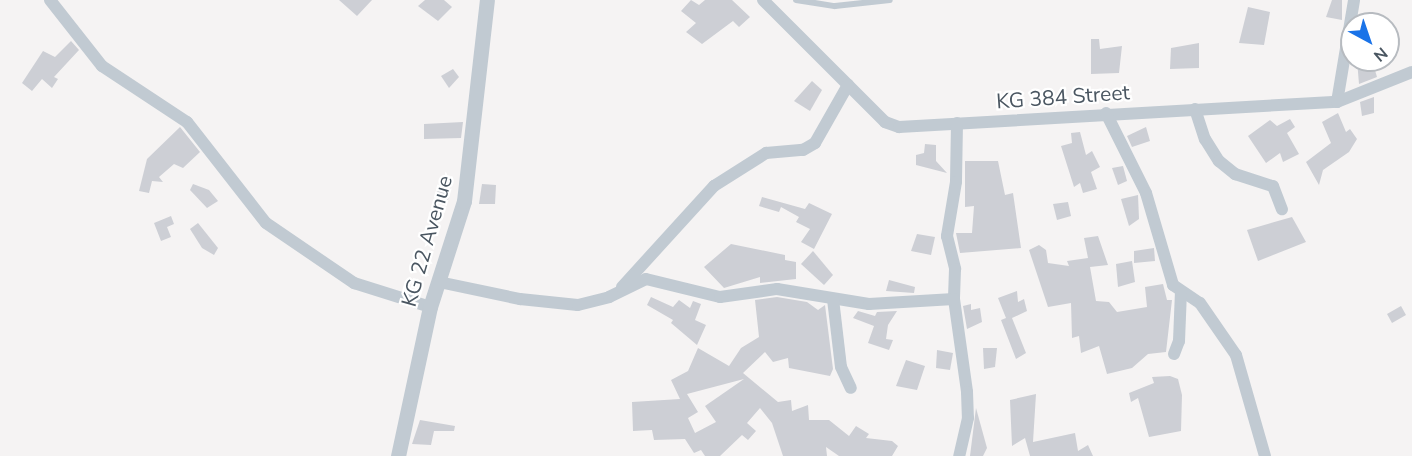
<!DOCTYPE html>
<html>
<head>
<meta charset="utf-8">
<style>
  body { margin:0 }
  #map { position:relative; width:1412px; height:456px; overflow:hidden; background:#f5f3f3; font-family:"Nunito Sans",sans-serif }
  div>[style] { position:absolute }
  .building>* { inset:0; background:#cdcfd5 }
  .service>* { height:6px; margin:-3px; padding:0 3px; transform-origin:3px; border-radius:3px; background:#c1cad2 }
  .minor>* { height:12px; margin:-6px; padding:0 6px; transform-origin:6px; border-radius:6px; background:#c1cad2 }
  .tertiary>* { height:15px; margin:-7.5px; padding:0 7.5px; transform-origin:7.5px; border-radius:7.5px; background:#c1cad2 }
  span { translate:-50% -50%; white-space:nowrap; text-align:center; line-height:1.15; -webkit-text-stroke:4.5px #fff; paint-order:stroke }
  .street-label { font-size:21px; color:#4a5661 }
  .north { position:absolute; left:1340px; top:12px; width:60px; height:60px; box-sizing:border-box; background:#fff; border:2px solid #b7bbc0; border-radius:50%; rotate:140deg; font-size:16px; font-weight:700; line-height:24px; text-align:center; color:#4a5661 }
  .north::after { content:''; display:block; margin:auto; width:21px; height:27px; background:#1a73e8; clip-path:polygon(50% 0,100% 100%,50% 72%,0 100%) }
</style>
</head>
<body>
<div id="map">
  <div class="building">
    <i style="clip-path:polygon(339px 0,372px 0,357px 16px)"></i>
    <i style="clip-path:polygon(425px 0,444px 0,452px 7px,438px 21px,418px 6px)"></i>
    <i style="clip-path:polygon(691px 0,699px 5px,705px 0,732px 0,750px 17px,739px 27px,733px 21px,702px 44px,686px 32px,696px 23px,681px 11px)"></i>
    <i style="clip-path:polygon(1332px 0,1342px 0,1342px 20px,1326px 17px)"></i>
    <i style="clip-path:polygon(1248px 7px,1270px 12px,1264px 45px,1239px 43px)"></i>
    <i style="clip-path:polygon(1091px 39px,1099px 39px,1100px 49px,1122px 46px,1119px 73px,1091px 74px)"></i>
    <i style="clip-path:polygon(71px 41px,79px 50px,54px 77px,58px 79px,52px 88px,42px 79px,32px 91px,22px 83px,43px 51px,55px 57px)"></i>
    <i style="clip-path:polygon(1199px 43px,1199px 68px,1170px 69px,1171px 48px)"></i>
    <i style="clip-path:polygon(1357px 60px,1372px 60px,1377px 77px,1359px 84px)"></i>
    <i style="clip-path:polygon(453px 69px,459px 77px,449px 88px,441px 76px)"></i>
    <i style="clip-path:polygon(812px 81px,822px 90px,810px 111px,794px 101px)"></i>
    <i style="clip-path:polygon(1374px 97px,1374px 113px,1362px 116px,1360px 102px)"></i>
    <i style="clip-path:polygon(1338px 113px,1346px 132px,1350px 129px,1357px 139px,1349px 152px,1323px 170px,1319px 185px,1306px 162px,1331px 143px,1322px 122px)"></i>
    <i style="clip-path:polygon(1290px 119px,1295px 127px,1287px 133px,1299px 154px,1283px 162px,1280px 153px,1266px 163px,1248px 136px,1270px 120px,1277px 126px)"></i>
    <i style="clip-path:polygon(463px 122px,461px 138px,424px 139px,424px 124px)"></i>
    <i style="clip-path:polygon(180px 127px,200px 152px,183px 168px,174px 164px,159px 177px,163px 182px,152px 181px,149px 193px,139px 191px,147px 159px)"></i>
    <i style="clip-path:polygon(1146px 127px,1150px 141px,1132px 147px,1127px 136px)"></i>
    <i style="clip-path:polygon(1080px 132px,1086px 155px,1092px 151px,1100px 167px,1091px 172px,1097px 189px,1083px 193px,1080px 183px,1074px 187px,1061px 146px,1072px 143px,1071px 133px)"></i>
    <i style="clip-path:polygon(925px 144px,936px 145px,936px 161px,947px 173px,916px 165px,916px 155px,924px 153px)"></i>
    <i style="clip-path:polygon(965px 161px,998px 161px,1005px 195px,1013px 193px,1021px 248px,960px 253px,956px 233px,972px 233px,974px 206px,965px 207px)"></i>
    <i style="clip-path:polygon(1123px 166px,1127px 181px,1118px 185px,1112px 168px)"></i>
    <i style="clip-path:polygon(441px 180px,452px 181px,448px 200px,436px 196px)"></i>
    <i style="clip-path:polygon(193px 184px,209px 190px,218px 201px,207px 208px,190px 190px)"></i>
    <i style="clip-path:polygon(482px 184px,496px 185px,495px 204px,479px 204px)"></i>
    <i style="clip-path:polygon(1138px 195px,1139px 219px,1129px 226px,1121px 199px)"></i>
    <i style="clip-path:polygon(762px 197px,805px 209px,809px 203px,832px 214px,814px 249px,801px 242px,810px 229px,796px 222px,799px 217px,781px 207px,779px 212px,759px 206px)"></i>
    <i style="clip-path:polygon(1068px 202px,1071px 216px,1057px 220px,1053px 204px)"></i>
    <i style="clip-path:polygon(171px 216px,174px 224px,167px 227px,171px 237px,161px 241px,154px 223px)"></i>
    <i style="clip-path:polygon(1292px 217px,1306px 242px,1258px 261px,1247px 230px)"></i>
    <i style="clip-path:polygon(198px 223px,218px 248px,214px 255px,202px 248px,190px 229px)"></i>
    <i style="clip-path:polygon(917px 234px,935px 237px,931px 255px,911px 251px)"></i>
    <i style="clip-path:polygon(1098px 236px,1108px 265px,1090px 267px,1096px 301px,1109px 302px,1117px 312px,1147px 307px,1145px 287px,1163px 284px,1167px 300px,1172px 300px,1166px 352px,1148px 354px,1132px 368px,1107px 374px,1099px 346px,1081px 353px,1079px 336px,1072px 338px,1071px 303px,1048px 307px,1029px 250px,1039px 245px,1046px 250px,1048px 263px,1069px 266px,1067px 261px,1088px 258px,1084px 238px)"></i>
    <i style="clip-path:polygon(731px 244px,785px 255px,785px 260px,796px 262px,796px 279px,760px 283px,760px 277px,724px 288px,704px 267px)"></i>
    <i style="clip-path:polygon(1154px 248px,1155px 261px,1134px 263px,1134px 251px)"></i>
    <i style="clip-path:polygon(813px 251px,833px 275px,824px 285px,801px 264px)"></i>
    <i style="clip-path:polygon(1132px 261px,1135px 282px,1118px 287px,1116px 264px)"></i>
    <i style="clip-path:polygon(889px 280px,915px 287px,914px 293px,886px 291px)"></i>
    <i style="clip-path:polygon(1017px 291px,1018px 302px,1024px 299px,1027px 311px,1012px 318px,1026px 353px,1016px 359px,1001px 320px,1006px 318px,998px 298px)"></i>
    <i style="clip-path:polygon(651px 297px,673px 307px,679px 300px,690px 308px,693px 301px,701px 304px,695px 320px,706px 325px,697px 345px,671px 323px,673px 320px,647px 305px)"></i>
    <i style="clip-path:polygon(evenodd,777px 297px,807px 302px,818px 310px,825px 305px,833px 369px,830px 376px,789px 368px,788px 358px,773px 362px,765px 352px,743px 373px,778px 402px,791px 400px,792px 411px,808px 405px,809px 420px,829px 420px,849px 436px,856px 426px,869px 434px,866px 438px,892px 441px,898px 446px,892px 456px,839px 456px,826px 447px,827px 456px,783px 456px,772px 423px,760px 408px,747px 423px,756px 431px,748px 440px,742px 435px,720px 456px,705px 456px,701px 450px,694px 453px,685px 439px,654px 440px,652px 430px,633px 431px,632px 402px,680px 399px,671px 380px,688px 371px,698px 348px,729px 366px,741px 348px,759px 337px,755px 300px,777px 297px,744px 379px,705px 406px,716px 422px,695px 433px,688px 418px,698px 412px,687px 394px,744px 379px)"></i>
    <i style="clip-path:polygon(971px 304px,971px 310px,980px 308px,982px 322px,967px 329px,963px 306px)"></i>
    <i style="clip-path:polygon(1401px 306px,1406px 315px,1392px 323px,1387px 314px)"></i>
    <i style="clip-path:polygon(858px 311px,875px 316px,877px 312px,897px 311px,888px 325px,886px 339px,893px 340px,889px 350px,868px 343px,874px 326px,853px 318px)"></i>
    <i style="clip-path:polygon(983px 348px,997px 348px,995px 367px,984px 369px)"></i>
    <i style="clip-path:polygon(937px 350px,953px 353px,950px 370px,936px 368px)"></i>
    <i style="clip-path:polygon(906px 360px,925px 366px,917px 390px,896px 386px)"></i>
    <i style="clip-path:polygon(1170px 376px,1178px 379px,1182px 395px,1181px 431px,1149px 437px,1138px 398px,1131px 402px,1129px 393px,1154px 383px,1152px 377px)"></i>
    <i style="clip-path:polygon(1036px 394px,1033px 442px,1075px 433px,1078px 451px,1088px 445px,1093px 456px,1030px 456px,1025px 438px,1012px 446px,1010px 400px)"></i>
    <i style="clip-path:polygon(976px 408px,987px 448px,983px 456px,970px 456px)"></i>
    <i style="clip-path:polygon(420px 420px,455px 426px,454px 431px,434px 431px,431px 445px,412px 444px)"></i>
  </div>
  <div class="service">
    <i style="left:796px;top:0;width:39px;rotate:9deg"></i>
    <i style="left:835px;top:6px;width:55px;rotate:-6.2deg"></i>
  </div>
  <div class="minor">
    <i style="left:50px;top:0;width:84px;rotate:51.8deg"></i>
    <i style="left:102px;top:66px;width:102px;rotate:33.4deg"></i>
    <i style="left:187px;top:122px;width:128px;rotate:52deg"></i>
    <i style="left:266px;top:223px;width:107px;rotate:34.3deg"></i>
    <i style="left:354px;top:283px;width:80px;rotate:17.5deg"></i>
    <i style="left:763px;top:0;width:173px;rotate:45deg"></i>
    <i style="left:885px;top:122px;width:15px;rotate:20deg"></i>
    <i style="left:899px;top:127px;width:439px;rotate:-3.3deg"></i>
    <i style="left:1337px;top:102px;width:81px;rotate:-21.8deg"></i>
    <i style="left:1337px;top:102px;width:103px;rotate:-80.5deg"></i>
    <i style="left:1195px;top:109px;width:32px;rotate:72deg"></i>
    <i style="left:1205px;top:139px;width:26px;rotate:58deg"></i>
    <i style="left:1219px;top:161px;width:21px;rotate:39deg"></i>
    <i style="left:1235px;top:174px;width:40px;rotate:18deg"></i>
    <i style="left:1273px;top:186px;width:25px;rotate:69deg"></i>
    <i style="left:1106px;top:113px;width:89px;rotate:63.4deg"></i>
    <i style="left:1146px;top:193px;width:96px;rotate:73.6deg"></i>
    <i style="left:1173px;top:285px;width:32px;rotate:34deg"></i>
    <i style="left:1200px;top:303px;width:63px;rotate:55.3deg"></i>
    <i style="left:1236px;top:355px;width:105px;rotate:74deg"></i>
    <i style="left:957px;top:123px;width:59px;rotate:91deg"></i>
    <i style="left:956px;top:182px;width:55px;rotate:99.5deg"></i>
    <i style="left:947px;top:236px;width:34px;rotate:76deg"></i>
    <i style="left:955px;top:269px;width:30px;rotate:92deg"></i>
    <i style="left:954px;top:299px;width:94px;rotate:82deg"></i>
    <i style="left:967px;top:392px;width:26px;rotate:88deg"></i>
    <i style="left:968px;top:418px;width:39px;rotate:103deg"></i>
    <i style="left:439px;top:282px;width:83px;rotate:11.9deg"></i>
    <i style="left:520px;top:299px;width:58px;rotate:5.9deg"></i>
    <i style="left:578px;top:305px;width:32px;rotate:-14deg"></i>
    <i style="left:609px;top:297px;width:41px;rotate:-25.9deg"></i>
    <i style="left:646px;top:279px;width:76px;rotate:13.7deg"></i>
    <i style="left:720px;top:297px;width:58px;rotate:-8deg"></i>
    <i style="left:777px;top:289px;width:93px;rotate:9.3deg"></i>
    <i style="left:869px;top:304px;width:85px;rotate:-3.4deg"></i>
    <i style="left:622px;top:287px;width:137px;rotate:-47.7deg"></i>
    <i style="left:714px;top:186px;width:62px;rotate:-32.4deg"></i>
    <i style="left:766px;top:153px;width:37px;rotate:-5deg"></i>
    <i style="left:803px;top:150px;width:14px;rotate:-30deg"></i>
    <i style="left:815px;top:143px;width:67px;rotate:-60.4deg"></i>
    <i style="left:833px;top:299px;width:68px;rotate:83.3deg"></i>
    <i style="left:841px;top:367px;width:23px;rotate:65deg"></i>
    <i style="left:1174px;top:354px;width:14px;rotate:-69deg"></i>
    <i style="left:1179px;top:341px;width:49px;rotate:-87.7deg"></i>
  </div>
  <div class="tertiary">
    <i style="left:398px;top:456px;width:152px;rotate:-77.9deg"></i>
    <i style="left:430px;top:307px;width:111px;rotate:-72.2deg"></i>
    <i style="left:464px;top:201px;width:202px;rotate:-83.5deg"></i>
  </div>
  <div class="street-label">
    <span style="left:1063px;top:97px;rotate:-4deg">KG 384 Street</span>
    <span style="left:427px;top:241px;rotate:-74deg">KG 22 Avenue</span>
  </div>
  <div class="north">N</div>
</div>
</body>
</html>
